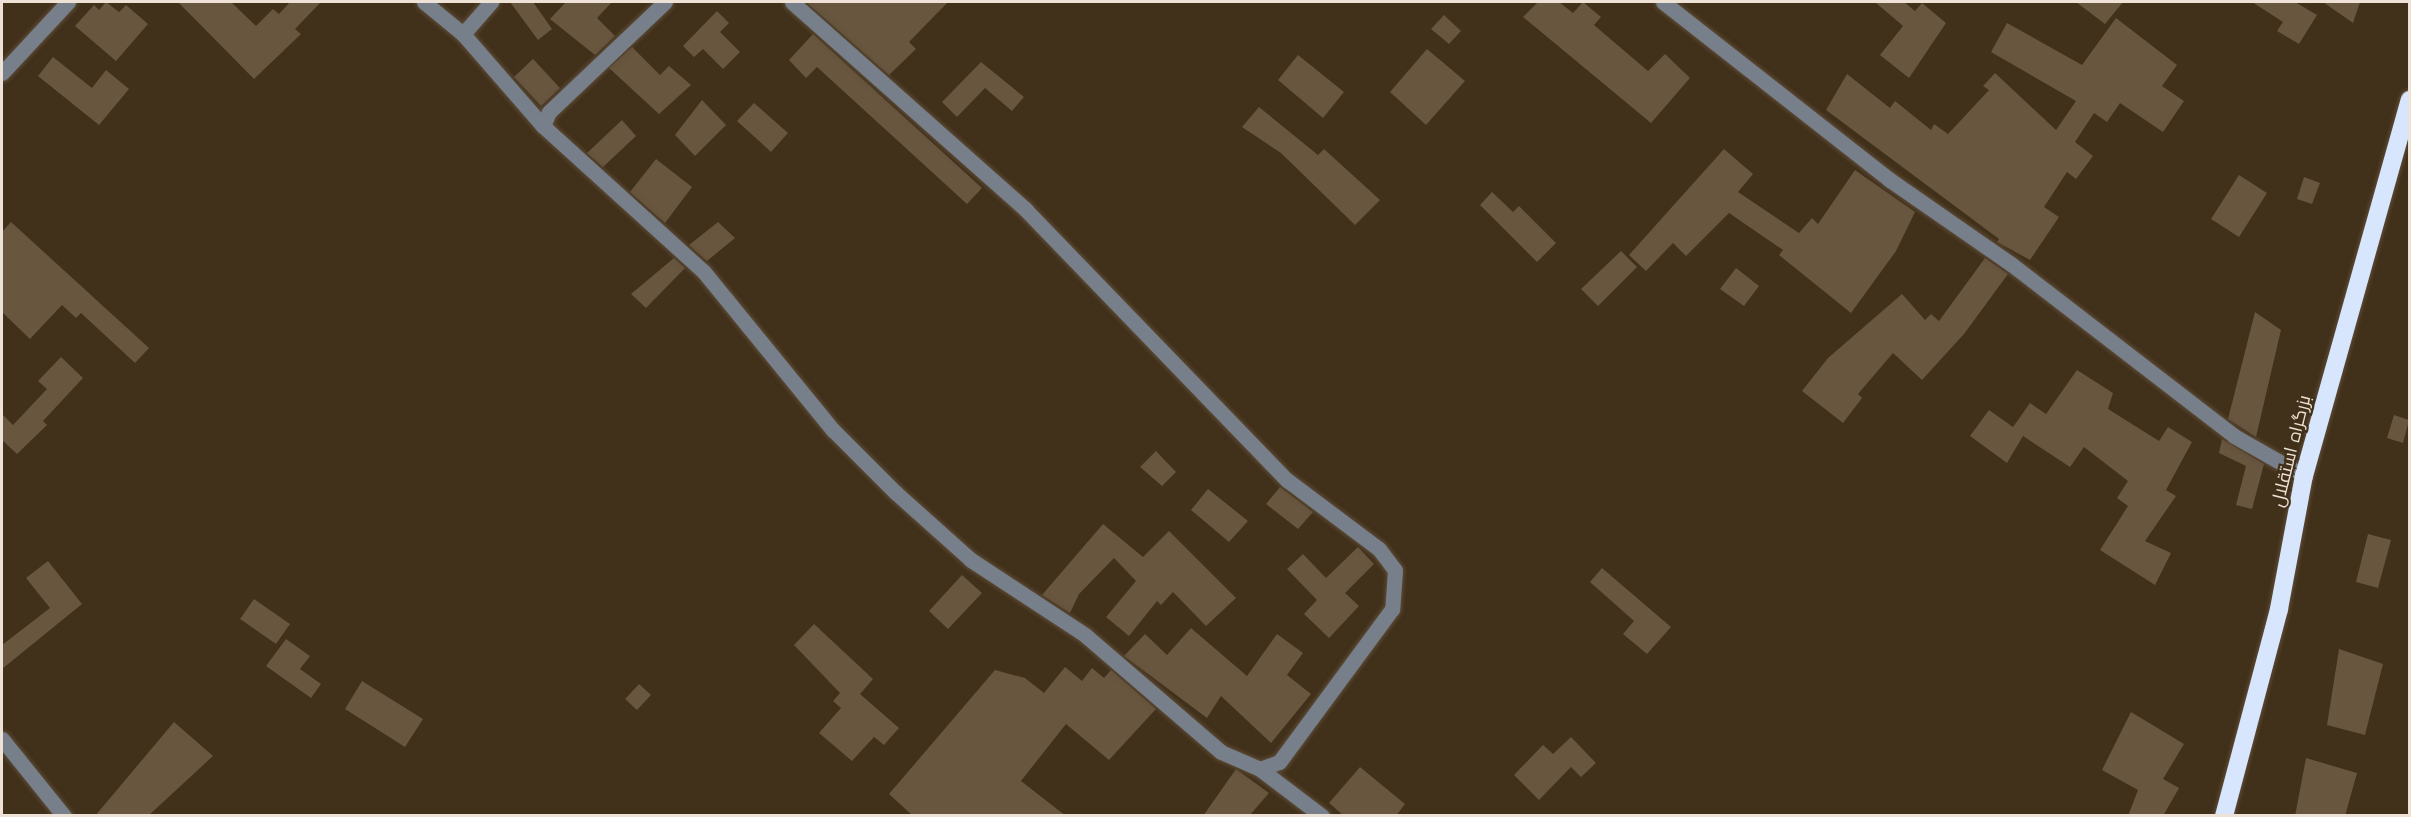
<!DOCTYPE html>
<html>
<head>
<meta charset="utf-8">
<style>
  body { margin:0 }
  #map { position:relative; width:2411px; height:817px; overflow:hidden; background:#41301a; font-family:"Work Sans",Cairo,sans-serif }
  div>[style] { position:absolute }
  .building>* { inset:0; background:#68563f }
  .roads { filter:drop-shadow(0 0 2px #5d4c38) drop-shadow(0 0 2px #5d4c38) }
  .minor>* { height:15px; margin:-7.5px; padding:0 7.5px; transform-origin:7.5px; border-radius:7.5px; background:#777f8a }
  .highway>* { height:18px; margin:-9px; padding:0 9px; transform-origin:9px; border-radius:9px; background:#d8e6fd }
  span { translate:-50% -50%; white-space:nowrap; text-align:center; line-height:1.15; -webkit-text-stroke:4.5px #41301a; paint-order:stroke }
  .street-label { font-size:18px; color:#ede2d5 }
  .frame { position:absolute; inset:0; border:3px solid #ede2d5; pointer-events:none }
</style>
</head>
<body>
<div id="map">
  <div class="building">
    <i style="clip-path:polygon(106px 2px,119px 12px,126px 5px,148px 24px,116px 61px,75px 26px,94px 5px,99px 10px)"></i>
    <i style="clip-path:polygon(178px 2px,231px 2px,256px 26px,273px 9px,279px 14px,290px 2px,321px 2px,295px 29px,301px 34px,254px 79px)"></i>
    <i style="clip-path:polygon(510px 2px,533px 2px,552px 29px,538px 40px)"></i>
    <i style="clip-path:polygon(566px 2px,612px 2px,597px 18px,615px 36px,595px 55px,550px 19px)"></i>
    <i style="clip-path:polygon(806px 2px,948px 2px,909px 42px,916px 49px,889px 75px)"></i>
    <i style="clip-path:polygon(1538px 2px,1559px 2px,1573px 13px,1583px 2px,1601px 17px,1594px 25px,1648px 71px,1665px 54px,1690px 78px,1651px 123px,1523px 17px)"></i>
    <i style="clip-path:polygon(1875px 2px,1904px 2px,1915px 11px,1922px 3px,1946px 23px,1909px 78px,1880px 55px,1903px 26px)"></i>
    <i style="clip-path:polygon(2076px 2px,2123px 2px,2105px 24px)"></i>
    <i style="clip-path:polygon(2252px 2px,2295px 2px,2317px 15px,2299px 44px,2277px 31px,2283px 22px)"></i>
    <i style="clip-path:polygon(2323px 2px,2360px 2px,2353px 23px)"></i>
    <i style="clip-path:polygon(717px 11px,729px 23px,720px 32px,740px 52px,723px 69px,703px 49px,694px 57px,683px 46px)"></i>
    <i style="clip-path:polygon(1444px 15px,1461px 31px,1449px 44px,1431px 29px)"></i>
    <i style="clip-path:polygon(2116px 18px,2177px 65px,2162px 86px,2184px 101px,2163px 132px,2120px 103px,2107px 122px,2094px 113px,2075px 142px,2093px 156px,2076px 179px,2067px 172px,2044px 207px,2059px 217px,2030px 260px,1997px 242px,1999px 239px,1826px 110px,1847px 74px,1890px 108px,1895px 101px,1931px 130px,1934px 124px,1948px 134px,1989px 90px,1983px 86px,1995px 73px,2056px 130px,2076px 101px,1991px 52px,2007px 23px,2082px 65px)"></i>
    <i style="clip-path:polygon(813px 34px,982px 188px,967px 204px,817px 67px,806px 78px,789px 60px)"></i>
    <i style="clip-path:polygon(632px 47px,660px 75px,669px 66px,691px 85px,659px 114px,609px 68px)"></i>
    <i style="clip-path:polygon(1427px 49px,1465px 81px,1426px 125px,1390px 92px)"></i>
    <i style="clip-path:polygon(1298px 55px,1344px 92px,1323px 118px,1278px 80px)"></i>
    <i style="clip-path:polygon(53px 57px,92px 88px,106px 70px,129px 89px,99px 125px,38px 76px)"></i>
    <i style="clip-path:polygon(533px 59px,560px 88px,541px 106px,514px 77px)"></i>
    <i style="clip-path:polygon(981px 62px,1024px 97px,1012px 111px,985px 88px,957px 117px,942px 102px)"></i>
    <i style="clip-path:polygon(702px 100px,726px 125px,695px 156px,675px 135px)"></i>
    <i style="clip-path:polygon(754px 103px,788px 133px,771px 152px,737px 121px)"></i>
    <i style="clip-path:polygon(1259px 107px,1318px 155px,1324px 149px,1380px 200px,1355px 225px,1281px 153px,1242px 127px)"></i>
    <i style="clip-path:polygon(622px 120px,636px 136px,603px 167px,587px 153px)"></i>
    <i style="clip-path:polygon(1724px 149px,1753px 174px,1738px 192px,1799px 233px,1812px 218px,1818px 224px,1855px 170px,1915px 212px,1896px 251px,1851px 313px,1779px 255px,1783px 250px,1729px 213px,1686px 256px,1673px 243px,1646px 271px,1629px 255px)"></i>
    <i style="clip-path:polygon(656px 159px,692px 187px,665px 223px,630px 192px)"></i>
    <i style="clip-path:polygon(2239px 175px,2267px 193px,2239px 237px,2211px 219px)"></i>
    <i style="clip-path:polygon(2304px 177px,2320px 183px,2312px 204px,2297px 199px)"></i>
    <i style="clip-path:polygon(1492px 192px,1513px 212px,1519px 206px,1556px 243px,1537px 262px,1480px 205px)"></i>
    <i style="clip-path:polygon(11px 222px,149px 348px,135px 363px,81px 313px,76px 318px,62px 305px,30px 339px,2px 312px,2px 232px)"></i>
    <i style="clip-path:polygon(718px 222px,735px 238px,707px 261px,689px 245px)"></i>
    <i style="clip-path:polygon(1621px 251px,1637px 267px,1598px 306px,1581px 289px)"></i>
    <i style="clip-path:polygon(674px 258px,685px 268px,646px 308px,631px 294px)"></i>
    <i style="clip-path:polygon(1985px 258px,2008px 274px,1964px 334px,1922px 380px,1893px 353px,1858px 394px,1862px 398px,1843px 423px,1802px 391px,1828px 358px,1902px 294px,1925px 320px,1931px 314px,1939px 321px)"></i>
    <i style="clip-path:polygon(1736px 268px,1759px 286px,1744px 306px,1720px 289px)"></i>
    <i style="clip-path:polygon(2255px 312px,2281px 330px,2256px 437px,2228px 419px)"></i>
    <i style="clip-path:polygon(61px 357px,83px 378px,43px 421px,47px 425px,17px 454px,2px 440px,2px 414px,13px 425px,47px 389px,38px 381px)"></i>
    <i style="clip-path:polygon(2077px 370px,2113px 393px,2108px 409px,2159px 441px,2168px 427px,2192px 442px,2166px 490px,2176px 496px,2145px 541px,2171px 553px,2155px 585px,2100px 550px,2128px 506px,2117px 498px,2128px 481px,2084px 447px,2070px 467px,2023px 436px,2007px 463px,1970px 436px,1989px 410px,2013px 427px,2030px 403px,2046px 414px)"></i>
    <i style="clip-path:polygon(2394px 415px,2409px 420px,2403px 443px,2387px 438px)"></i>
    <i style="clip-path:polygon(2222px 439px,2264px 464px,2252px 509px,2236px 505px,2246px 466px,2219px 453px)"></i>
    <i style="clip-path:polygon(1156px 451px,1176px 472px,1162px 486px,1140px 467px)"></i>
    <i style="clip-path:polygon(1280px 487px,1313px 512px,1298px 529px,1266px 504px)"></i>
    <i style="clip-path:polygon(1208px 489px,1248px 521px,1229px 542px,1191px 510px)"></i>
    <i style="clip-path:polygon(1103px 524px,1143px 557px,1169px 531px,1236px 598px,1206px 626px,1173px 592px,1161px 605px,1157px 601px,1129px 636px,1106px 617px,1136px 581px,1114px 558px,1079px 594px,1070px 613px,1042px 595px)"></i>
    <i style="clip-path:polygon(2368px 534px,2391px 540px,2378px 588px,2356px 582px)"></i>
    <i style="clip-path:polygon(1358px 547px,1374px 564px,1345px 593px,1359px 606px,1329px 638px,1304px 614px,1317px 600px,1287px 569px,1303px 554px,1326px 578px)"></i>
    <i style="clip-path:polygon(48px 561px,82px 604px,2px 669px,2px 645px,50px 608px,26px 578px)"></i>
    <i style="clip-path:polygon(1602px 568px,1671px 627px,1647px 654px,1623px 634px,1634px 621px,1590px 582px)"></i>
    <i style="clip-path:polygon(962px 575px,982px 593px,948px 629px,929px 611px)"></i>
    <i style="clip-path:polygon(254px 599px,290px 624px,276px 644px,240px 619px)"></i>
    <i style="clip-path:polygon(814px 624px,873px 679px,860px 694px,899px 728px,884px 745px,874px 737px,852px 761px,819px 733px,841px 708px,833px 701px,840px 693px,794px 645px)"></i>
    <i style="clip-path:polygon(1191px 628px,1247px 676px,1277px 634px,1303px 653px,1287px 675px,1311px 694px,1271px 743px,1221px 696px,1207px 718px,1124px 656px,1145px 634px,1167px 655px)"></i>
    <i style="clip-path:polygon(286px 639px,310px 656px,300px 669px,321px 684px,311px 698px,266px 666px)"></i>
    <i style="clip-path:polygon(2339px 649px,2383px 664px,2365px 735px,2327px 725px)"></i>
    <i style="clip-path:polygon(1065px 667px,1082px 681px,1092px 668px,1104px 678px,1111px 670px,1156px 709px,1109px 760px,1066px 724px,1021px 781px,1066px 816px,913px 816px,889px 794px,995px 670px,1025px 678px,1044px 693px)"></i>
    <i style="clip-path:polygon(362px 681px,423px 719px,405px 747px,345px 709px)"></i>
    <i style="clip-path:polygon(639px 684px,651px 695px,637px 710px,625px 699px)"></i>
    <i style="clip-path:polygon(2131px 712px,2184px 744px,2163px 779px,2179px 788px,2163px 816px,2128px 816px,2138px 790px,2102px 770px)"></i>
    <i style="clip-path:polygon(174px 722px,213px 756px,148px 816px,95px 816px)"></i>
    <i style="clip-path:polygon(1571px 737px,1596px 763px,1581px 777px,1571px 767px,1539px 800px,1514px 775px,1543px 745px,1553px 754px)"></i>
    <i style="clip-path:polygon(2306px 758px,2357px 773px,2345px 816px,2295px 816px)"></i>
    <i style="clip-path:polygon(1360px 767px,1405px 804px,1396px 816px,1344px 816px,1329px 803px)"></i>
    <i style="clip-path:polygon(1236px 769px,1269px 793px,1249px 816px,1203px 816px)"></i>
  </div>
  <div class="roads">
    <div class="minor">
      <i style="left:424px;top:2px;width:50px;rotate:39.4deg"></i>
      <i style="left:463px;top:34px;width:43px;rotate:-48.8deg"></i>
      <i style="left:792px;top:2px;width:312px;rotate:41.6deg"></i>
      <i style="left:1025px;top:209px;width:377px;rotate:46deg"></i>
      <i style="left:1287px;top:480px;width:115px;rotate:36.9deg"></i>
      <i style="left:1379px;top:549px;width:26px;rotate:53deg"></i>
      <i style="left:1395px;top:570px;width:39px;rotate:94deg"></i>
      <i style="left:1392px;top:609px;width:190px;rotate:126.4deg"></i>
      <i style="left:1279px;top:762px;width:20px;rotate:160deg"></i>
      <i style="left:1663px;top:2px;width:288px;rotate:38.1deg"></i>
      <i style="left:1890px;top:180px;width:147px;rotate:34.8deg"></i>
      <i style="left:2011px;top:264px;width:282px;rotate:37.6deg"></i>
      <i style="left:2234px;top:436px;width:81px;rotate:29.7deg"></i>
      <i style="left:463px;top:34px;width:122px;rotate:49deg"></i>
      <i style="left:543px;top:126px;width:217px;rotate:42.2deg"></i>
      <i style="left:704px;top:272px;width:204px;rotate:50.8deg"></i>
      <i style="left:833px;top:430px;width:88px;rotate:45deg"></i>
      <i style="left:895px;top:492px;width:102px;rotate:41.8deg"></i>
      <i style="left:971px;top:560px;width:136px;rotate:33.3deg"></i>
      <i style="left:1085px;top:635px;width:179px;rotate:40.7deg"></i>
      <i style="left:1221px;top:752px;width:43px;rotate:23.6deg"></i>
      <i style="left:1260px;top:769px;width:78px;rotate:37.2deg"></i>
      <i style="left:2px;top:73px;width:97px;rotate:-47.1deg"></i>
      <i style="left:543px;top:126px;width:15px;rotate:-67deg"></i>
      <i style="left:549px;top:112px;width:160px;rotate:-43.5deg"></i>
      <i style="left:2px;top:739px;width:99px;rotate:51.2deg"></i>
    </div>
    <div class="highway">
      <i style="left:2224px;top:816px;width:214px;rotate:-75.1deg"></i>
      <i style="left:2279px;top:609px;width:135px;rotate:-79.4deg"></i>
      <i style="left:2304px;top:476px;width:391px;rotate:-74.3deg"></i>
    </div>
  </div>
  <div class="street-label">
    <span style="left:2291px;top:451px;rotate:-76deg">بزرگراه استقلال</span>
  </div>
  <div class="frame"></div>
</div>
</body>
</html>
